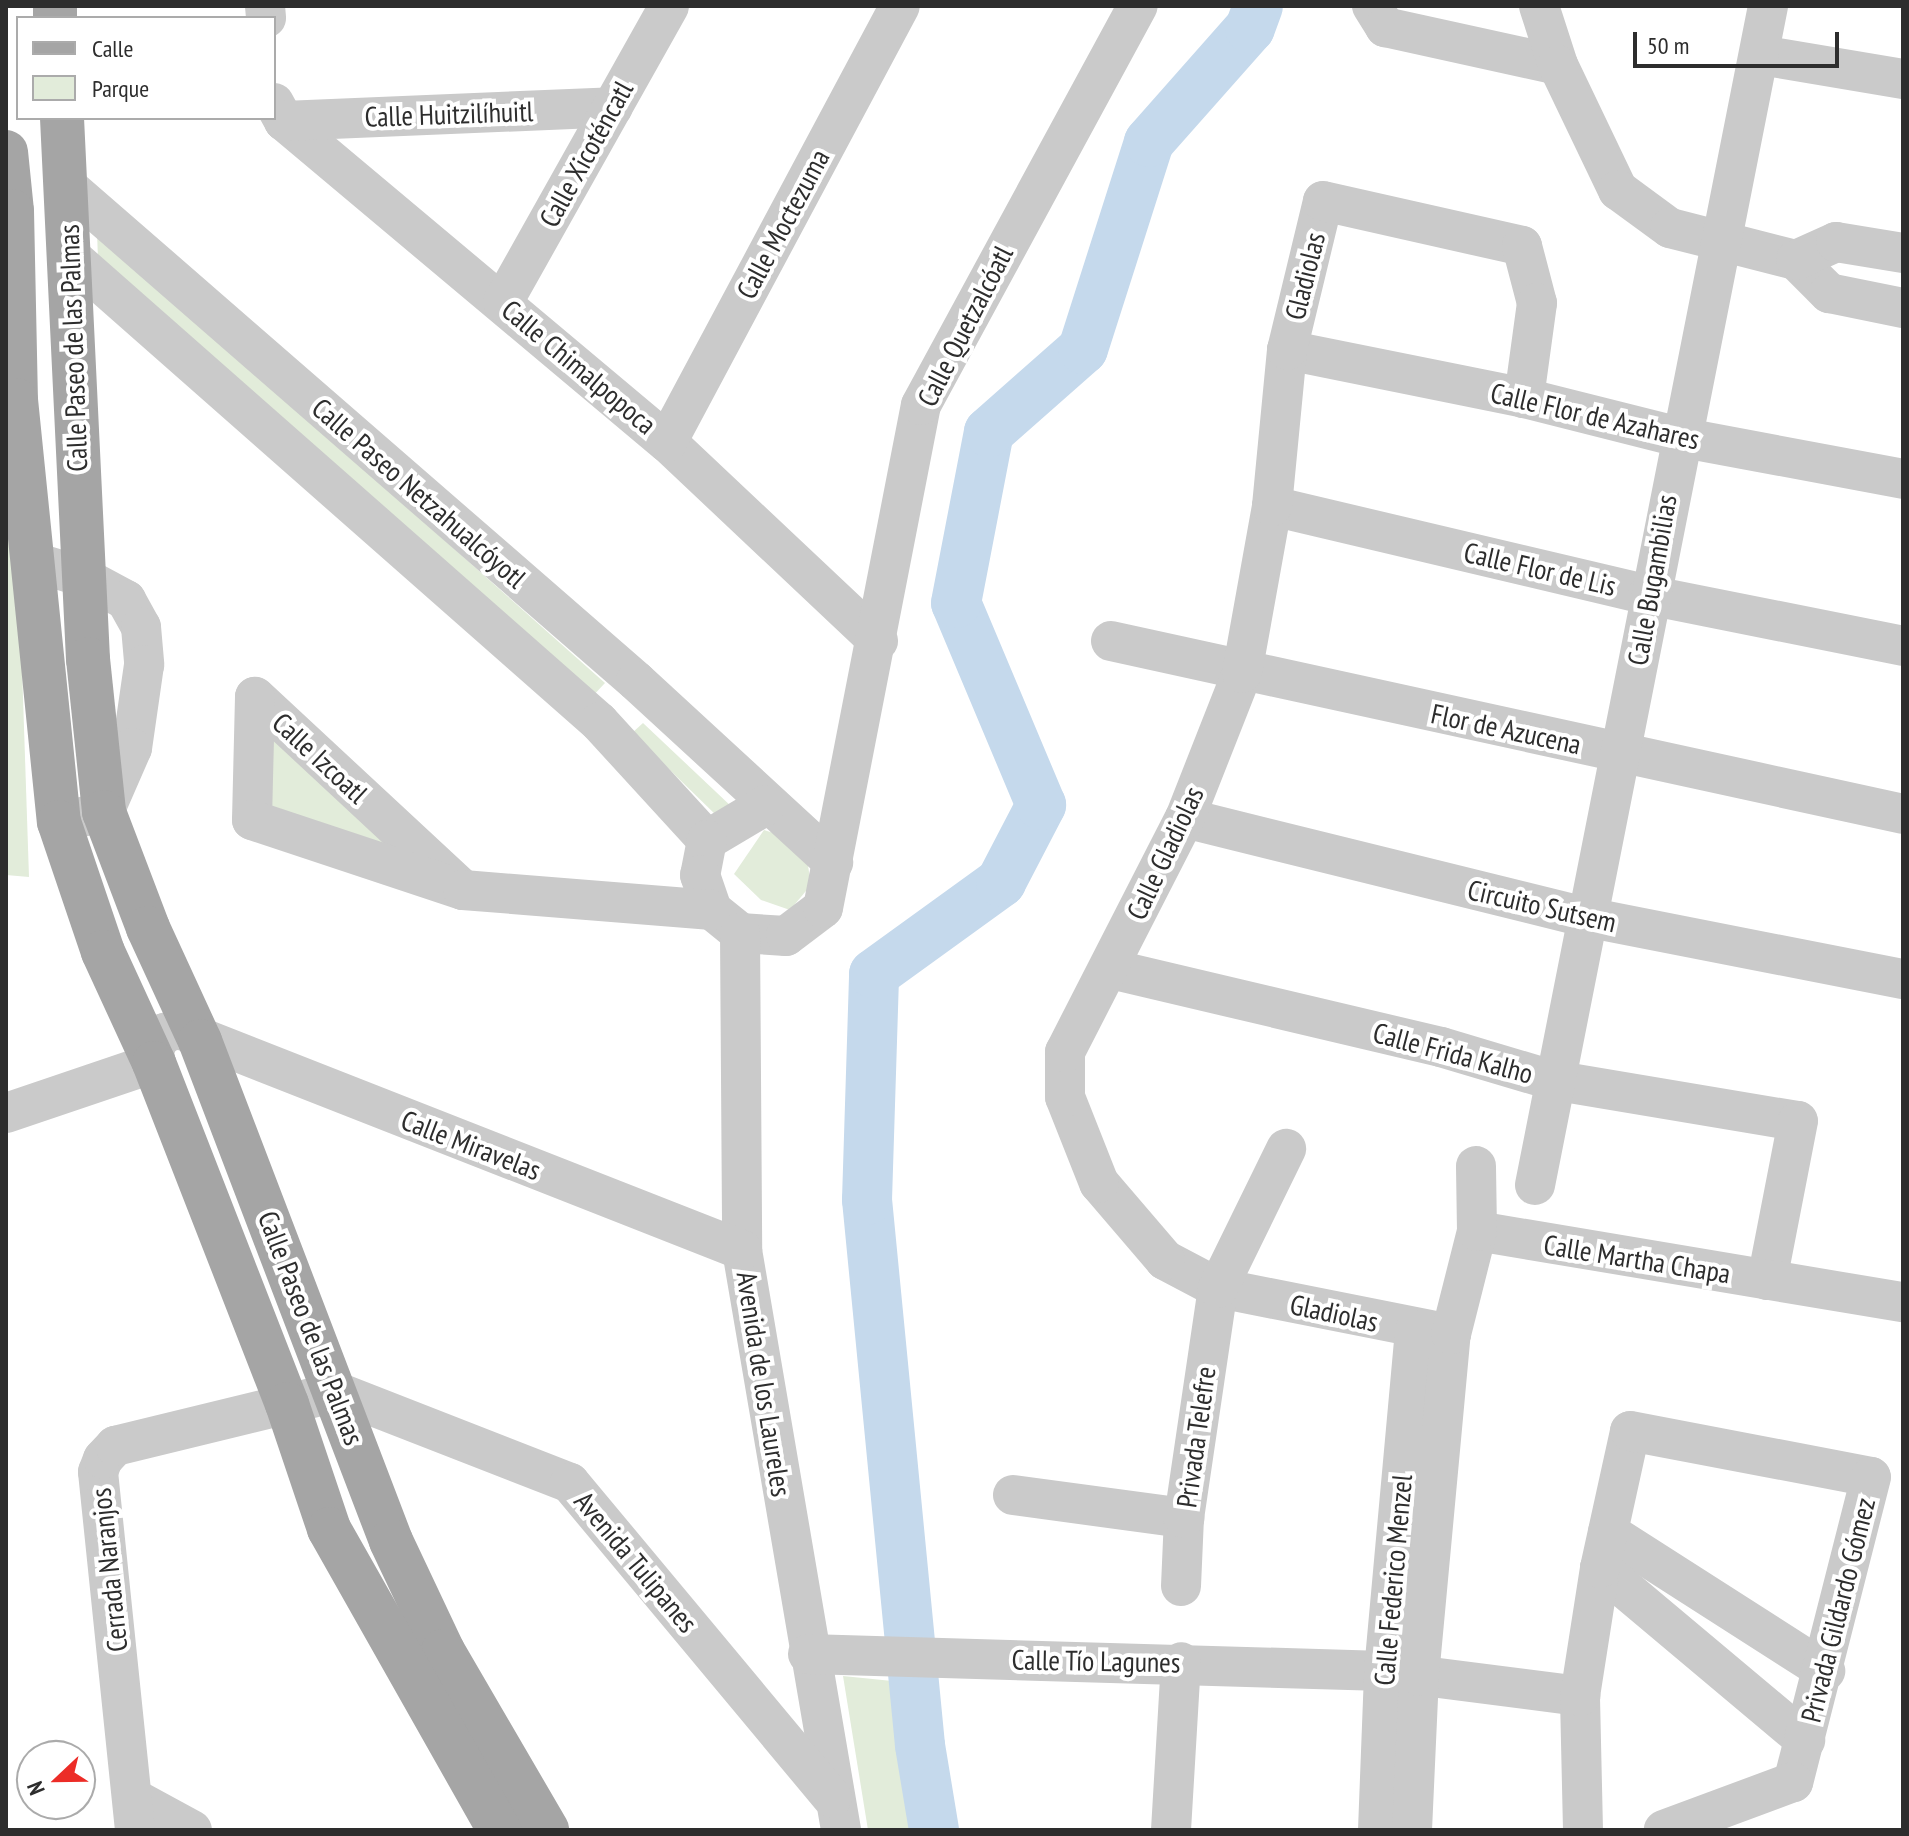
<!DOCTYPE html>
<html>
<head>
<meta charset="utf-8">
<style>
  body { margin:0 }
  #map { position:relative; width:1909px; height:1836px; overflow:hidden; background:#fff; font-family:"PT Sans Narrow",sans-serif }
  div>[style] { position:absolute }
  .green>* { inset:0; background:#e2ecda }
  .river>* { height:50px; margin:-25px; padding:0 25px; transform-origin:25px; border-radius:25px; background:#c5d9ec }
  .minor>* { height:40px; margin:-20px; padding:0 20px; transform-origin:20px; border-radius:20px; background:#cacaca }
  .major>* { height:44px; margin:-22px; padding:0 22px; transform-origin:22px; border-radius:22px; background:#a5a5a5 }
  span { translate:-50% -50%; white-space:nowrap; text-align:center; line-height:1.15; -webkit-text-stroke:8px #fff; paint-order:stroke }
  .street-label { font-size:28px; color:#2d2d2d }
  .frame { position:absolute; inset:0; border:8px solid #2d2d2d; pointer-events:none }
  .legend { position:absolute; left:16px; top:16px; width:260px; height:104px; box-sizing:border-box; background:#fff; border:2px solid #ababab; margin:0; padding:10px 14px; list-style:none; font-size:24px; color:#2d2d2d }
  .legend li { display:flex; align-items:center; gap:16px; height:40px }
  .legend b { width:40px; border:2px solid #ababab }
  .north { position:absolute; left:16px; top:1740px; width:80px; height:80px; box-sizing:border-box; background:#fff; border:2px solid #ababab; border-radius:50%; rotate:248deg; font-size:22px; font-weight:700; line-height:32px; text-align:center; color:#2d2d2d }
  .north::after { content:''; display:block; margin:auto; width:28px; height:36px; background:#ec2c27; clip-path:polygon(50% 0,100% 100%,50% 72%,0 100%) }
  .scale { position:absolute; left:1633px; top:32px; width:206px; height:36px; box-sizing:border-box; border:4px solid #2d2d2d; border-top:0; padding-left:10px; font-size:24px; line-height:28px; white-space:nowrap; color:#2d2d2d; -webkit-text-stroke:6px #fff; paint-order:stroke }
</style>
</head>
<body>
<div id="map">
  <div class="green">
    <i style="clip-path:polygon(97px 231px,605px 683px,590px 699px,98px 260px)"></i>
    <i style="clip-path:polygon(6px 278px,9px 279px,29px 877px,6px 875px)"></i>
    <i style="clip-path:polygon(643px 723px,733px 808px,720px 819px,632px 733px)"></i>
    <i style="clip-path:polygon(264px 731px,408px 859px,259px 808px)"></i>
    <i style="clip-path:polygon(764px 830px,792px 839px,807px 859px,811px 885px,790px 910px,761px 900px,734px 874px)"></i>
    <i style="clip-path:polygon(843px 1676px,902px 1682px,925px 1830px,868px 1830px)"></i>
  </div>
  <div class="river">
    <i style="left:934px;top:1830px;width:86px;rotate:-99.4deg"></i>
    <i style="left:920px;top:1745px;width:548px;rotate:-95.55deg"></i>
    <i style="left:867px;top:1200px;width:226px;rotate:-88.2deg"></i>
    <i style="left:874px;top:974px;width:157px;rotate:-35.9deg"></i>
    <i style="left:1001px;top:882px;width:87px;rotate:-62.5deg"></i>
    <i style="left:1041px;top:805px;width:219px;rotate:-112.8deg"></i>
    <i style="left:956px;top:603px;width:174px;rotate:-79.1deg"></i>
    <i style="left:989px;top:432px;width:125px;rotate:-41.4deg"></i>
    <i style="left:1083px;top:349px;width:217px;rotate:-72.3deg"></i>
    <i style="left:1149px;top:142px;width:152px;rotate:-48.5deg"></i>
    <i style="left:1250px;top:28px;width:23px;rotate:-70deg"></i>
  </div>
  <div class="minor">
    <i style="left:265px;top:6px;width:12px;rotate:85deg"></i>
    <i style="left:1372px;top:6px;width:25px;rotate:58deg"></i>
    <i style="left:1385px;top:27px;width:177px;rotate:12.4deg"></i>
    <i style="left:1539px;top:6px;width:62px;rotate:72.1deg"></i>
    <i style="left:1558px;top:65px;width:139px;rotate:64.4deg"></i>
    <i style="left:1618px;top:190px;width:64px;rotate:36.2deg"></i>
    <i style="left:1670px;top:228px;width:130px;rotate:14.3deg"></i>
    <i style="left:1796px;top:260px;width:47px;rotate:45deg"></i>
    <i style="left:1829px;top:293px;width:76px;rotate:11.5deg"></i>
    <i style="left:1760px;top:55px;width:145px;rotate:9.5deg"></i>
    <i style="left:274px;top:103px;width:21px;rotate:61deg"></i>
    <i style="left:284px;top:121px;width:500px;rotate:40deg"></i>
    <i style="left:667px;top:442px;width:290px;rotate:43.3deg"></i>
    <i style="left:284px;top:121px;width:329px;rotate:-2.4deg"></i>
    <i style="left:67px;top:186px;width:754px;rotate:41.02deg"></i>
    <i style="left:636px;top:681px;width:268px;rotate:42.6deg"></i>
    <i style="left:70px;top:256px;width:705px;rotate:41.38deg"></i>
    <i style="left:599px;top:722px;width:160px;rotate:47.5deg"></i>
    <i style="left:1796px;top:260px;width:44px;rotate:-24.2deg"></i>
    <i style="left:1836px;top:242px;width:68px;rotate:9.3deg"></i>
    <i style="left:503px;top:302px;width:339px;rotate:-60.7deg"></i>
    <i style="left:1287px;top:350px;width:242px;rotate:11.4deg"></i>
    <i style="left:1524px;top:398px;width:160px;rotate:14.1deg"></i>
    <i style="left:1679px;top:437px;width:228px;rotate:10.6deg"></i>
    <i style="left:667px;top:442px;width:494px;rotate:-61.9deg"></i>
    <i style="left:1272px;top:506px;width:386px;rotate:13.3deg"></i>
    <i style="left:1648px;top:595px;width:260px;rotate:11.3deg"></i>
    <i style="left:31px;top:561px;width:54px;rotate:17.1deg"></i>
    <i style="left:83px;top:577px;width:49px;rotate:28.1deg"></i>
    <i style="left:126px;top:600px;width:31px;rotate:61deg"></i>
    <i style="left:141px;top:627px;width:38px;rotate:85deg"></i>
    <i style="left:144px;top:665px;width:84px;rotate:98.2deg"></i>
    <i style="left:132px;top:748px;width:70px;rotate:113.6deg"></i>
    <i style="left:104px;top:812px;width:46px;rotate:167.5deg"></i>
    <i style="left:1111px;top:641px;width:811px;rotate:12.32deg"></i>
    <i style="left:766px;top:805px;width:69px;rotate:149.3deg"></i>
    <i style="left:707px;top:840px;width:36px;rotate:101deg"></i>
    <i style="left:700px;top:875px;width:37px;rotate:71deg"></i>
    <i style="left:712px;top:910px;width:36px;rotate:39deg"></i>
    <i style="left:740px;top:933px;width:46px;rotate:3.7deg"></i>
    <i style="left:786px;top:936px;width:46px;rotate:-37.1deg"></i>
    <i style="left:823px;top:908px;width:512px;rotate:-78.98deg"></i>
    <i style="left:921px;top:405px;width:454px;rotate:-61.5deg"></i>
    <i style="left:1185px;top:818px;width:413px;rotate:13.9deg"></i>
    <i style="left:1586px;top:917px;width:323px;rotate:11.1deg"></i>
    <i style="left:463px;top:890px;width:284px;rotate:-137.1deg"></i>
    <i style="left:255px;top:697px;width:123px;rotate:91.4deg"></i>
    <i style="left:252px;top:820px;width:222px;rotate:18.4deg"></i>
    <i style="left:463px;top:890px;width:250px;rotate:4.6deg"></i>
    <i style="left:740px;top:933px;width:317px;rotate:89.6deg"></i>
    <i style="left:742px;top:1250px;width:588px;rotate:80.31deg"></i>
    <i style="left:1111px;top:969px;width:339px;rotate:13.3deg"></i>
    <i style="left:1441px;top:1047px;width:116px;rotate:16.6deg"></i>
    <i style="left:1552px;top:1080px;width:249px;rotate:9.5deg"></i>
    <i style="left:1798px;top:1121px;width:162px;rotate:101deg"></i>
    <i style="left:154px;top:1063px;width:18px;rotate:-87deg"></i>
    <i style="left:155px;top:1045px;width:15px;rotate:-53deg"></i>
    <i style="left:164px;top:1033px;width:16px;rotate:-15deg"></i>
    <i style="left:179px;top:1029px;width:605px;rotate:21.43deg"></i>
    <i style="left:6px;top:1113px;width:156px;rotate:-18.7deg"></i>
    <i style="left:1535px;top:1185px;width:1202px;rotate:-78.82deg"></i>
    <i style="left:1477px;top:1231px;width:432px;rotate:9.5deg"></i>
    <i style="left:1451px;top:1334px;width:237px;rotate:-168.8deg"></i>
    <i style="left:1218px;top:1288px;width:60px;rotate:-152.2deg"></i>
    <i style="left:1165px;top:1260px;width:101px;rotate:-130.6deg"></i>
    <i style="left:1099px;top:1183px;width:92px;rotate:-111.6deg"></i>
    <i style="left:1065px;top:1097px;width:45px;rotate:-90deg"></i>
    <i style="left:1065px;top:1052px;width:263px;rotate:-62.9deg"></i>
    <i style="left:1185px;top:818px;width:156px;rotate:-68.5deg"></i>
    <i style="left:1242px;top:673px;width:170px;rotate:-79.8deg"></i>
    <i style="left:1272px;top:506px;width:157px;rotate:-84.5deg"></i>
    <i style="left:1287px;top:350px;width:153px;rotate:-76.4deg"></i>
    <i style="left:1323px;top:201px;width:204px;rotate:12.7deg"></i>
    <i style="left:1522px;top:246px;width:59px;rotate:75.3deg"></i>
    <i style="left:1537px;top:303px;width:96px;rotate:97.8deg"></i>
    <i style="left:1013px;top:1495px;width:173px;rotate:7.7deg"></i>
    <i style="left:1608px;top:1532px;width:258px;rotate:32.6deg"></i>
    <i style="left:1600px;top:1568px;width:268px;rotate:40deg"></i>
    <i style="left:1181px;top:1586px;width:68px;rotate:-87.5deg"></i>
    <i style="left:1184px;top:1518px;width:232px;rotate:-81.6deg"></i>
    <i style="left:1218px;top:1288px;width:155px;rotate:-63.9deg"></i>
    <i style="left:808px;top:1654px;width:576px;rotate:1.69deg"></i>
    <i style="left:1384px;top:1671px;width:198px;rotate:7.3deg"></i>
    <i style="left:133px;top:1798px;width:67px;rotate:28.5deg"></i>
    <i style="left:135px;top:1830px;width:360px;rotate:-95.9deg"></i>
    <i style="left:98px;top:1472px;width:14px;rotate:-69deg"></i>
    <i style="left:103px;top:1459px;width:18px;rotate:-47deg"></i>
    <i style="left:115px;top:1446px;width:228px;rotate:-13.7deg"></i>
    <i style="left:337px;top:1392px;width:250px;rotate:21.3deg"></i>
    <i style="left:570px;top:1483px;width:409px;rotate:50.2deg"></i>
    <i style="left:1171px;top:1830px;width:168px;rotate:-86.6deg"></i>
    <i style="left:1378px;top:1830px;width:159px;rotate:-87.8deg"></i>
    <i style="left:1384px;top:1671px;width:342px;rotate:-84.8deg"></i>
    <i style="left:1412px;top:1830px;width:154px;rotate:-87.4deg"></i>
    <i style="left:1419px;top:1676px;width:343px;rotate:-84.7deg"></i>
    <i style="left:1451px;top:1334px;width:106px;rotate:-75.8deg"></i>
    <i style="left:1477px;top:1231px;width:65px;rotate:-90.9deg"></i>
    <i style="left:1583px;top:1830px;width:134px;rotate:-91.3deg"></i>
    <i style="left:1580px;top:1696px;width:130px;rotate:-81.1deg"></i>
    <i style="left:1600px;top:1568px;width:140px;rotate:-77.6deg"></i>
    <i style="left:1630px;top:1431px;width:245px;rotate:10.8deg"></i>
    <i style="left:1871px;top:1477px;width:315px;rotate:104.3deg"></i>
    <i style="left:1793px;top:1782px;width:138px;rotate:159.6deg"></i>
  </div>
  <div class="major">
    <i style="left:55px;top:6px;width:12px;rotate:90deg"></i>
    <i style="left:62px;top:118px;width:542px;rotate:87.25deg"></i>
    <i style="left:88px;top:659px;width:154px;rotate:84deg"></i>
    <i style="left:104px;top:812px;width:124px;rotate:69.2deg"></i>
    <i style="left:148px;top:928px;width:124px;rotate:65.3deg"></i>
    <i style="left:200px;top:1041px;width:535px;rotate:69.09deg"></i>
    <i style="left:391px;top:1541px;width:122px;rotate:64.7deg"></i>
    <i style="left:443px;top:1651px;width:207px;rotate:59.8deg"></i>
    <i style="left:6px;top:152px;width:59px;rotate:84.2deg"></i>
    <i style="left:12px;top:211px;width:189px;rotate:88.8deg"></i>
    <i style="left:16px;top:400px;width:424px;rotate:84.2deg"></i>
    <i style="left:59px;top:822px;width:137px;rotate:71.3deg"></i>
    <i style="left:103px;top:952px;width:122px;rotate:65.3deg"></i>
    <i style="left:154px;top:1063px;width:366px;rotate:68.7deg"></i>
    <i style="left:287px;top:1404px;width:132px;rotate:71.4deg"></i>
    <i style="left:329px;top:1529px;width:346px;rotate:60.5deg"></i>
  </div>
  <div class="street-label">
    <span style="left:449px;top:114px;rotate:-2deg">Calle Huitzilíhuitl</span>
    <span style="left:586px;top:154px;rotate:-61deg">Calle Xicoténcatl</span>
    <span style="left:783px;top:224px;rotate:-62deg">Calle Moctezuma</span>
    <span style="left:1305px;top:276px;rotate:-76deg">Gladiolas</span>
    <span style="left:965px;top:326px;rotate:-63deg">Calle Quetzalcóatl</span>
    <span style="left:73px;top:348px;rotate:-92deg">Calle Paseo de las Palmas</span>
    <span style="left:579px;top:367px;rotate:40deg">Calle Chimalpopoca</span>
    <span style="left:1595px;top:416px;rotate:13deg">Calle Flor de Azahares</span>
    <span style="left:419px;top:493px;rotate:41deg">Calle Paseo Netzahualcóyotl</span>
    <span style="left:1540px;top:569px;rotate:13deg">Calle Flor de Lis</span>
    <span style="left:1652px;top:580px;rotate:-80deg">Calle Bugambilias</span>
    <span style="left:1506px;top:729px;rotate:12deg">Flor de Azucena</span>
    <span style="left:320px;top:758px;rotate:43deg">Calle Izcoatl</span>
    <span style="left:1165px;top:853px;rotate:-65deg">Calle Gladiolas</span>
    <span style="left:1542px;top:906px;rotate:13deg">Circuito Sutsem</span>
    <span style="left:1453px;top:1053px;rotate:15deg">Calle Frida Kalho</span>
    <span style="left:471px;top:1145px;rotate:21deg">Calle Miravelas</span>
    <span style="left:1637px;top:1259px;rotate:9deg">Calle Martha Chapa</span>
    <span style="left:1334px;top:1313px;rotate:12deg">Gladiolas</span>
    <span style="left:311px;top:1328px;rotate:69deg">Calle Paseo de las Palmas</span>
    <span style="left:764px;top:1384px;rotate:81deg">Avenida de los Laureles</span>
    <span style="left:1196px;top:1437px;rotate:-82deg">Privada Telefre</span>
    <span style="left:636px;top:1562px;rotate:50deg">Avenida Tulipanes</span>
    <span style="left:109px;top:1570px;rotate:-96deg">Cerrada Naranjos</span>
    <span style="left:1393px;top:1580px;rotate:-85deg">Calle Federico Menzel</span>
    <span style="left:1838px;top:1610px;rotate:-76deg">Privada Gildardo Gómez</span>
    <span style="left:1096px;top:1661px;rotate:1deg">Calle Tío Lagunes</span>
  </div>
  <div class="frame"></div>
  <ul class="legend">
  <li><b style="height:10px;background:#a5a5a5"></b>Calle</li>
  <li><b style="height:22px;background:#e2ecda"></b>Parque</li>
  </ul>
  <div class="north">N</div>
  <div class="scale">50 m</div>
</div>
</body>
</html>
